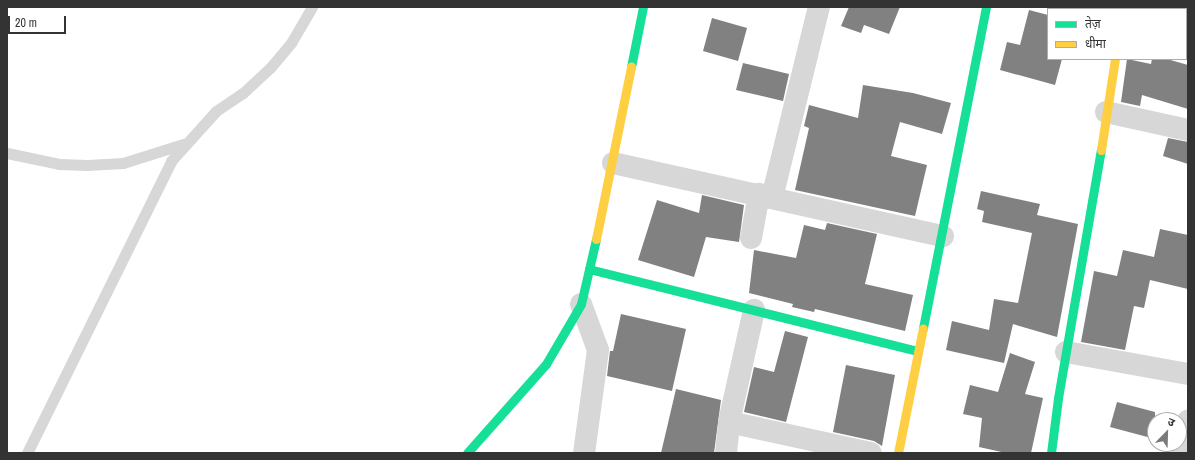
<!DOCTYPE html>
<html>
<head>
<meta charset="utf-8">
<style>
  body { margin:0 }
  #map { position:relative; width:1195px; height:460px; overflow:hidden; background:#fff; font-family:"Archivo Narrow","Noto Sans Devanagari",sans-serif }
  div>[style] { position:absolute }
  .building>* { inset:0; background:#818181 }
  .lane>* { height:11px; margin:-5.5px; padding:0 5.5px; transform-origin:5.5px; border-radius:5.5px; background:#d7d7d7 }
  .street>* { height:22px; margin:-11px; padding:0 11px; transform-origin:11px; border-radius:11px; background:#d7d7d7 }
  .fast>* { height:9px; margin:-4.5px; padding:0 4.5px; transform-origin:4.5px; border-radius:4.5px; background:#16e098 }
  .slow>* { height:9px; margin:-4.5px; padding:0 4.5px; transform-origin:4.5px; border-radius:4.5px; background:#ffcf43 }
  span { translate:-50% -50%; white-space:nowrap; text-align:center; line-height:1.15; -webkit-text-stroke:4px #fff; paint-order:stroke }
  .frame { position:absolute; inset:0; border:8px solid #333; pointer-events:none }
  .legend { position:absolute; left:1047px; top:8px; width:140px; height:52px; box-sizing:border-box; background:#fff; border:1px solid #adadad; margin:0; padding:5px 7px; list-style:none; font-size:12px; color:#333 }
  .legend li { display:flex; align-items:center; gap:8px; height:20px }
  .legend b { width:20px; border:1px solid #adadad }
  .north { position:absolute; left:1147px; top:412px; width:40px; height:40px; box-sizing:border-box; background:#fff; border:1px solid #adadad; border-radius:50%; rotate:23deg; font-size:11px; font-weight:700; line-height:16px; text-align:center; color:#333 }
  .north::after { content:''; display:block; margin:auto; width:14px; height:18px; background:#7a7a7a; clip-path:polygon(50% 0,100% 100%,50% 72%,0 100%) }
  .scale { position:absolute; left:8px; top:16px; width:58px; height:18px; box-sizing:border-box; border:2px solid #333; border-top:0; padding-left:5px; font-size:12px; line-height:14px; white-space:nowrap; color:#333; -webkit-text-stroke:3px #fff; paint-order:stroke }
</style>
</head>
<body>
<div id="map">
  <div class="building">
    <i style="clip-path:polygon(849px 7px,900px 7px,889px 34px,864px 25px,861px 33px,841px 26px)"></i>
    <i style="clip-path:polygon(1029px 10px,1048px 15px,1048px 59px,1062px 59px,1055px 85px,1000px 70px,1007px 42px,1020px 45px)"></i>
    <i style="clip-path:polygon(712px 18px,747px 28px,738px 61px,703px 51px)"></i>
    <i style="clip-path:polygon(1127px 59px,1151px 64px,1152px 59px,1167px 59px,1188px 65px,1188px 109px,1142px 95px,1140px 106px,1121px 102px)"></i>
    <i style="clip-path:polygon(743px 63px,789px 74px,783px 101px,736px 90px)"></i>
    <i style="clip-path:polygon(863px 85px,913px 93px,951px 103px,942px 134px,900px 122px,891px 156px,927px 165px,915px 216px,795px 190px,809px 128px,804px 126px,809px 105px,858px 118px)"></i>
    <i style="clip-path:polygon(1168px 138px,1188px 142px,1188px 164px,1163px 156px)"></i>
    <i style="clip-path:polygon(981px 191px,1040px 204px,1037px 215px,1078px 224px,1057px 337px,1013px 324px,1004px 363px,946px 350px,952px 321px,989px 330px,994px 299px,1018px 303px,1032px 233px,982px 222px,984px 211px,977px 209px)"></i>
    <i style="clip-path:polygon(702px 195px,744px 205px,739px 242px,706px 237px,694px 277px,638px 260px,657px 200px,699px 213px)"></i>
    <i style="clip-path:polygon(827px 223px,877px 234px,865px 284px,913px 295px,905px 331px,815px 309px,814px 312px,792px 307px,793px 304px,749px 293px,754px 250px,796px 258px,804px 225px,825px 230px)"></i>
    <i style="clip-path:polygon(1160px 229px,1188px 235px,1188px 289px,1150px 280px,1144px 308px,1134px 306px,1125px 350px,1081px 342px,1094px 271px,1117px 276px,1123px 250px,1154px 257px)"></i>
    <i style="clip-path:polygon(621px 314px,686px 329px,672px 391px,607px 376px,610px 351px,613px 351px)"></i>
    <i style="clip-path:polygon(785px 331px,808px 337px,786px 422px,744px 412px,754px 367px,774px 372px)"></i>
    <i style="clip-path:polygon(1010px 353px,1035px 362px,1025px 394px,1043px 398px,1031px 453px,1006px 453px,979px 447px,982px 418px,963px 414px,970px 385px,998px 392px)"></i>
    <i style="clip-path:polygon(846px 365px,895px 375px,882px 446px,874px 441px,833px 432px)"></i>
    <i style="clip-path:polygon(676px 389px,721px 400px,714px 453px,661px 453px)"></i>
    <i style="clip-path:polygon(1117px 402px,1155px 412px,1155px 439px,1110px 427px)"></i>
  </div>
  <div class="lane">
    <i style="left:7px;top:153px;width:53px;rotate:11.9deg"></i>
    <i style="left:59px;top:164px;width:28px;rotate:2deg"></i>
    <i style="left:87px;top:165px;width:36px;rotate:-3deg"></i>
    <i style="left:123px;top:163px;width:63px;rotate:-17.6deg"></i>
    <i style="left:27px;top:453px;width:326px;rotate:-63.7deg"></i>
    <i style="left:171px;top:161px;width:67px;rotate:-48deg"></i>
    <i style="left:216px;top:111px;width:32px;rotate:-34deg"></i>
    <i style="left:243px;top:93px;width:37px;rotate:-43deg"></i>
    <i style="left:270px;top:68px;width:33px;rotate:-50deg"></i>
    <i style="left:291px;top:43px;width:42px;rotate:-59.7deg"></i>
  </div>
  <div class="street">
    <i style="left:1174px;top:7px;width:10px;rotate:11deg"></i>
    <i style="left:1124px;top:9px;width:2px;rotate:-63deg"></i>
    <i style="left:1106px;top:112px;width:84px;rotate:12.4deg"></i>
    <i style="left:613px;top:163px;width:338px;rotate:12.5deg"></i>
    <i style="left:772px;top:198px;width:197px;rotate:-76.2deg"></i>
    <i style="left:751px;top:238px;width:45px;rotate:-79.7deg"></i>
    <i style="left:581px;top:304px;width:49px;rotate:69.7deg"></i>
    <i style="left:598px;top:350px;width:104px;rotate:97.7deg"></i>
    <i style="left:1066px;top:352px;width:124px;rotate:10.2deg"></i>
    <i style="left:729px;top:422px;width:145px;rotate:12.3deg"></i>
    <i style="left:726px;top:453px;width:31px;rotate:-84deg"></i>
    <i style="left:729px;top:422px;width:115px;rotate:-77.4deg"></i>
    <i style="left:1183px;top:453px;width:33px;rotate:-81deg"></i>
  </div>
  <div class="fast">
    <i style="left:631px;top:67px;width:61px;rotate:-78.7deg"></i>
    <i style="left:589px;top:269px;width:338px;rotate:14deg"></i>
    <i style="left:923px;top:328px;width:327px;rotate:-78.9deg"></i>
    <i style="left:467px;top:453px;width:119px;rotate:-48.4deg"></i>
    <i style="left:546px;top:364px;width:69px;rotate:-59.7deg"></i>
    <i style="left:581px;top:304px;width:67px;rotate:-77deg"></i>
    <i style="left:1051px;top:453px;width:55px;rotate:-82.7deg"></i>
    <i style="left:1058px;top:398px;width:252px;rotate:-80.2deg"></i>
  </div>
  <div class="slow">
    <i style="left:1101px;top:150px;width:92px;rotate:-81.3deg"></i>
    <i style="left:596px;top:239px;width:176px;rotate:-78.5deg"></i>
    <i style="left:898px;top:453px;width:127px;rotate:-78.7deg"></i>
  </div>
  <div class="frame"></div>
  <ul class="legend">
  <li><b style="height:5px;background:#16e098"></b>तेज़</li>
  <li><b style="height:5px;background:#ffcf43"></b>धीमा</li>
  </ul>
  <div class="north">उ</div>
  <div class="scale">20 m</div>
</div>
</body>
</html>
